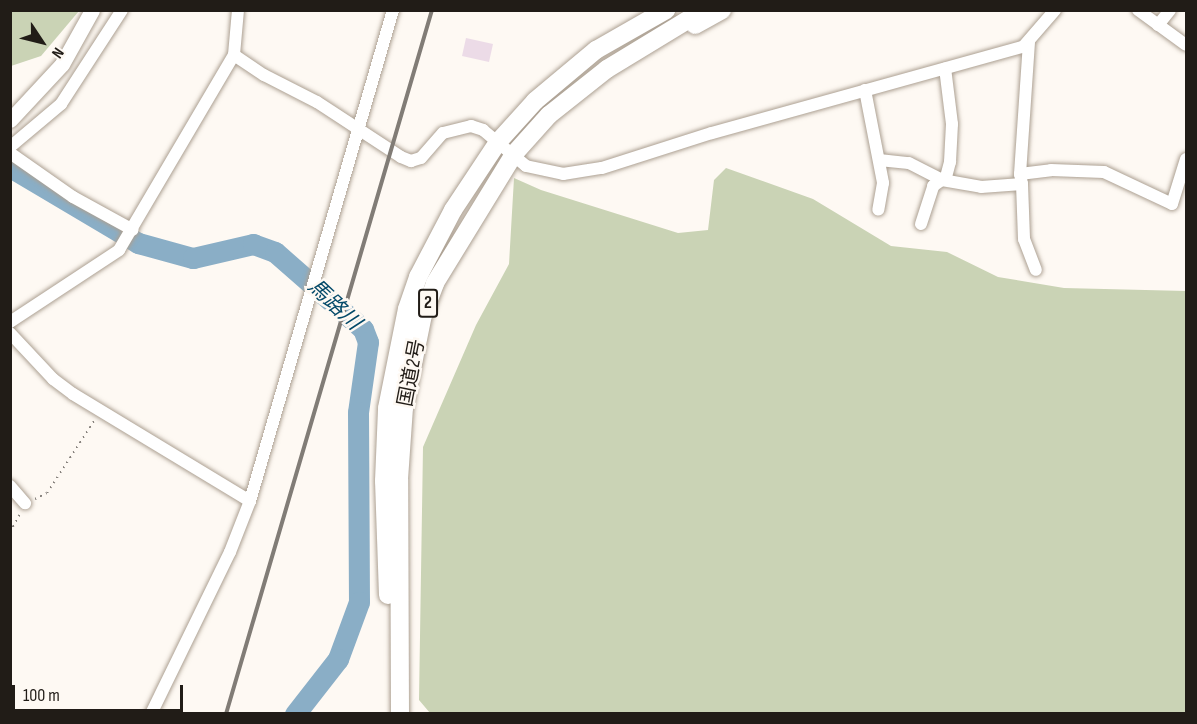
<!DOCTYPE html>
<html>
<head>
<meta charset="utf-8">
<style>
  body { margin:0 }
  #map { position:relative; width:1197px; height:724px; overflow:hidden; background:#fef9f3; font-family:"Sofia Sans Condensed","Noto Sans JP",sans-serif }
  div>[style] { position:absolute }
  .green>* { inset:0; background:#cad3b5 }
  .river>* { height:21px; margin:-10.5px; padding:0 10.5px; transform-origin:10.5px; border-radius:10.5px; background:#8aaec6 }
  .building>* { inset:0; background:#ecdbe7 }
  .path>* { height:2px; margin-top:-1px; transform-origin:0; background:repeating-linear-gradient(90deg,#86817c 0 1.5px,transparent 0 6px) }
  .roads { filter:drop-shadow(0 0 2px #aca092) drop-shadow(0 0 2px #aca092) }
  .minor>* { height:12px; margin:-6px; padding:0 6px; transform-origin:6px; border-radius:6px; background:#fff }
  .major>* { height:15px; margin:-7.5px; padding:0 7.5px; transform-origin:7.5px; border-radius:7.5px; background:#fff }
  .highway>* { height:18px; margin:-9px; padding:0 9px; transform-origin:9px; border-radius:9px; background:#fff }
  .rail>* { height:4px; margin:-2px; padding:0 2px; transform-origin:2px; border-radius:2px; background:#817c76 }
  span { translate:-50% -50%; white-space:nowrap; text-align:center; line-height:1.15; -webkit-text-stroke:5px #fef9f3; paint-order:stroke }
  .shield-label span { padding:2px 4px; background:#fef9f3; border:2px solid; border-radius:4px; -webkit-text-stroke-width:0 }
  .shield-label { font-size:18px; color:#211c17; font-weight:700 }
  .street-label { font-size:20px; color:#211c17 }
  .water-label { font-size:21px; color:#034969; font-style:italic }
  .frame { position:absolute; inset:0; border:12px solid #211c17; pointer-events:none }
  .north { position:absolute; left:12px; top:12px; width:60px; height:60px; -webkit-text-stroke:4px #fef9f3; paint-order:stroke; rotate:125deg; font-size:16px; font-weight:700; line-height:24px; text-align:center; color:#211c17 }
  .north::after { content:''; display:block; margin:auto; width:21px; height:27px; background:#211c17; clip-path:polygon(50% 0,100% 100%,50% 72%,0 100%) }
  .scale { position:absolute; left:12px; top:685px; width:171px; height:27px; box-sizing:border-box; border:3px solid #211c17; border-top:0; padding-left:8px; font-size:18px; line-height:21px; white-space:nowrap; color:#211c17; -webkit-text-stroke:4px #fef9f3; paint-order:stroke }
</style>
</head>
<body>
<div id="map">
  <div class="green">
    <i style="clip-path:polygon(10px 11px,11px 10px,79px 11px,41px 56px,11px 66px)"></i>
    <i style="clip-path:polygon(726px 168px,813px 199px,891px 246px,947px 252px,998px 277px,1064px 288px,1186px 291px,1186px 713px,430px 713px,419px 700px,423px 447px,476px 325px,509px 264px,514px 178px,541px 190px,678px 233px,708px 230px,714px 180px)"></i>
  </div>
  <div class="river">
    <i style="left:10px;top:167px;width:149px;rotate:30.7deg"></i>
    <i style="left:138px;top:243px;width:57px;rotate:15.3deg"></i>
    <i style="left:193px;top:258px;width:62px;rotate:-13.1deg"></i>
    <i style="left:253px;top:244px;width:23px;rotate:20deg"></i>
    <i style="left:275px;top:252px;width:117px;rotate:41.2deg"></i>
    <i style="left:363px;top:329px;width:14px;rotate:69deg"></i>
    <i style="left:368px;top:342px;width:71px;rotate:98.1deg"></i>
    <i style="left:358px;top:412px;width:190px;rotate:89.7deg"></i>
    <i style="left:359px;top:602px;width:61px;rotate:110.2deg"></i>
    <i style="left:338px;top:659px;width:70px;rotate:128deg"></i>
  </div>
  <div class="building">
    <i style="clip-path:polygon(466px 38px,493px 44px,489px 62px,462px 56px)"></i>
  </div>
  <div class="path">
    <i style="left:35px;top:499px;width:13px;rotate:-27deg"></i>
    <i style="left:47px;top:493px;width:86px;rotate:-56.9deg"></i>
    <i style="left:10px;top:532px;width:23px;rotate:-61deg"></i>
  </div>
  <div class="roads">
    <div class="minor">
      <i style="left:238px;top:10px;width:45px;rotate:95.1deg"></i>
      <i style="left:234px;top:55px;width:36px;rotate:34deg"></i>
      <i style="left:264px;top:75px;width:59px;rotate:27deg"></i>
      <i style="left:317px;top:102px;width:100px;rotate:33.2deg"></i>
      <i style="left:401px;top:157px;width:11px;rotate:22deg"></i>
      <i style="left:411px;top:161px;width:10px;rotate:-17deg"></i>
      <i style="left:421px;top:158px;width:33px;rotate:-49deg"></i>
      <i style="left:443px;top:133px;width:29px;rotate:-14deg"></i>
      <i style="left:471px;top:126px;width:13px;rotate:18deg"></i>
      <i style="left:483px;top:130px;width:56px;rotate:39.9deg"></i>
      <i style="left:526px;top:166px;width:38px;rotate:12deg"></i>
      <i style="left:563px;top:174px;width:39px;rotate:-9deg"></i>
      <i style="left:602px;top:168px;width:115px;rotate:-17.7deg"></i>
      <i style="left:712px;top:133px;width:323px;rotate:-15.5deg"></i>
      <i style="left:1023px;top:47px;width:49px;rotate:-49.1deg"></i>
      <i style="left:1138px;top:10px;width:59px;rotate:36.1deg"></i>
      <i style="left:1158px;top:25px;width:19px;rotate:-51deg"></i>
      <i style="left:865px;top:90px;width:95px;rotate:79deg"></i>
      <i style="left:883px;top:183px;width:27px;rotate:100deg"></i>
      <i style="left:10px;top:147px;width:67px;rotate:-40.1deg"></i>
      <i style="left:61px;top:104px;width:112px;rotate:-57deg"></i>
      <i style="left:10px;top:153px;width:77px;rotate:34.9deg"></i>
      <i style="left:73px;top:197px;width:68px;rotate:28.8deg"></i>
      <i style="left:879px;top:160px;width:30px;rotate:6deg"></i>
      <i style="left:909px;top:163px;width:37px;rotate:27deg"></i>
      <i style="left:942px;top:180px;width:40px;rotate:10deg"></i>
      <i style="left:981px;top:187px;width:41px;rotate:-4.2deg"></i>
      <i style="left:1022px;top:184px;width:10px;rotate:-101deg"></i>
      <i style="left:1020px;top:174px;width:31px;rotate:-7deg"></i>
      <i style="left:1051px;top:170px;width:53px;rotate:2.2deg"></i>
      <i style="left:1104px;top:172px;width:75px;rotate:25.2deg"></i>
      <i style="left:1172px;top:204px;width:47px;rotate:-72.7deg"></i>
      <i style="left:1020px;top:174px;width:133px;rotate:-86.1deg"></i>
      <i style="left:1022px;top:184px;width:55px;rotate:87.9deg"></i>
      <i style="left:1024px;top:239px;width:33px;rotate:69deg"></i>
      <i style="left:921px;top:224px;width:40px;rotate:-72deg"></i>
      <i style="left:933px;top:186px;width:16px;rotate:-35deg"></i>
      <i style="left:946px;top:177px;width:16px;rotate:-75deg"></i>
      <i style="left:950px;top:162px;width:38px;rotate:-87deg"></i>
      <i style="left:952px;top:124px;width:56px;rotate:-97.1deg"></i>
      <i style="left:10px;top:322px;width:131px;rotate:-33.4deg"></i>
      <i style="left:119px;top:250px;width:226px;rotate:-59.5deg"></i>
      <i style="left:10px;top:333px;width:63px;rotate:46.9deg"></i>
      <i style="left:53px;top:379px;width:25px;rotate:37deg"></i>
      <i style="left:73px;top:394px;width:207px;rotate:31.2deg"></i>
      <i style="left:10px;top:486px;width:23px;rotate:49deg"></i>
      <i style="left:151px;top:714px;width:180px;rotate:-64deg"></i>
      <i style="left:230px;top:552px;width:55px;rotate:-68.6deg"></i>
      <i style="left:250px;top:501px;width:511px;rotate:-73.76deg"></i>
    </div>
    <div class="major">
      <i style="left:10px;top:120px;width:76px;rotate:-47.1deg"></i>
      <i style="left:62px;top:64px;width:62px;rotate:-60.9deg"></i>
    </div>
    <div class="highway">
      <i style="left:695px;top:25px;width:31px;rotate:-29deg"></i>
      <i style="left:388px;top:595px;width:114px;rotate:-92deg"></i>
      <i style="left:384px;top:481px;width:73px;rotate:-87.6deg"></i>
      <i style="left:387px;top:408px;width:101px;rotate:-78.6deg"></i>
      <i style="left:407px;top:309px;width:34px;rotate:-71deg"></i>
      <i style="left:418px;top:277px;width:76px;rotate:-62.4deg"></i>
      <i style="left:453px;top:210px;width:82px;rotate:-56.5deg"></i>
      <i style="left:498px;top:142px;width:55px;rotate:-47.9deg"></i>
      <i style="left:535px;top:101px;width:80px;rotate:-39.9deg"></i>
      <i style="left:596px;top:50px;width:81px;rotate:-29.7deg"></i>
      <i style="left:400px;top:714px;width:235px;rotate:-90.2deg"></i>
      <i style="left:399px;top:479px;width:71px;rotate:-86deg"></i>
      <i style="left:404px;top:408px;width:95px;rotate:-78.5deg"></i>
      <i style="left:423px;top:315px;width:34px;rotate:-69deg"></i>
      <i style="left:435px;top:283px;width:151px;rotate:-58.5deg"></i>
      <i style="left:514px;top:154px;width:52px;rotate:-48.1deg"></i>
      <i style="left:549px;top:115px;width:74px;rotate:-38.4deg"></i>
      <i style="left:607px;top:69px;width:114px;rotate:-31.3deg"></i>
    </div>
  </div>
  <div class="rail">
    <i style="left:226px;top:714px;width:734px;rotate:-73.69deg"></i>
  </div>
  <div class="shield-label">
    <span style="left:428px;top:303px">2</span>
  </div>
  <div class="street-label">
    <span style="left:412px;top:373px;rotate:-79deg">国道2号</span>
  </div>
  <div class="water-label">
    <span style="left:334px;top:305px;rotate:43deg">馬路川</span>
  </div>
  <div class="frame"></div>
  <div class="north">N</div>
  <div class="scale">100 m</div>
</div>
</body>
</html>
